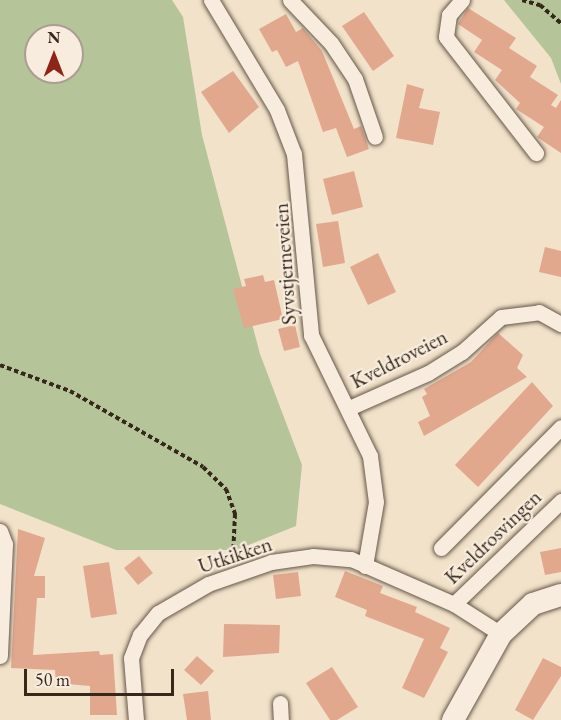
<!DOCTYPE html>
<html>
<head>
<meta charset="utf-8">
<style>
  body { margin:0 }
  #map { position:relative; width:561px; height:720px; overflow:hidden; background:#f2e2ca; font-family:"EB Garamond",serif }
  div>[style] { position:absolute }
  .green>* { inset:0; background:#b6c49a }
  .building>* { inset:0; background:#e1a88e }
  .path>* { height:4px; margin-top:-2px; transform-origin:0; background:repeating-linear-gradient(90deg,#36291c 0 4.5px,transparent 0 7.5px) }
  .roads { filter:drop-shadow(0 0 2px #655748) drop-shadow(0 0 2px #655748) }
  .street>* { height:15px; margin:-7.5px; padding:0 7.5px; transform-origin:7.5px; border-radius:7.5px; background:#f7ecdd }
  .secondary>* { height:22px; margin:-11px; padding:0 11px; transform-origin:11px; border-radius:11px; background:#f7ecdd }
  span { translate:-50% -50%; white-space:nowrap; text-align:center; line-height:1.15; -webkit-text-stroke:4.5px #f7ecdd; paint-order:stroke }
  .street-label { font-size:21px; color:#36291c }
  .north { position:absolute; left:24px; top:24px; width:60px; height:60px; box-sizing:border-box; background:#f7ecdd; border:2px solid #aa9e90; border-radius:50%; rotate:0deg; font-size:16px; font-weight:700; line-height:24px; text-align:center; color:#36291c }
  .north::after { content:''; display:block; margin:auto; width:21px; height:27px; background:#8f2418; clip-path:polygon(50% 0,100% 100%,50% 72%,0 100%) }
  .scale { position:absolute; left:24px; top:669px; width:150px; height:27px; box-sizing:border-box; border:3px solid #36291c; border-top:0; padding-left:8px; font-size:18px; line-height:21px; white-space:nowrap; color:#36291c; -webkit-text-stroke:4px #f7ecdd; paint-order:stroke }
</style>
</head>
<body>
<div id="map">
  <div class="green">
    <i style="clip-path:polygon(evenodd,0 0,172px 0,183px 17px,202px 135px,260px 354px,302px 465px,296px 526px,236px 550px,116px 550px,0 504px,0 0,36px 36px,72px 36px,72px 72px,36px 72px,36px 36px)"></i>
    <i style="clip-path:polygon(504px 0,561px 0,561px 84px,551px 58px)"></i>
  </div>
  <div class="building">
    <i style="clip-path:polygon(468px 8px,516px 38px,509px 48px,537px 66px,530px 77px,558px 95px,551px 105px,556px 108px,561px 100px,561px 153px,537px 137px,544px 127px,516px 109px,520px 103px,495px 80px,502px 70px,474px 52px,482px 40px,458px 24px)"></i>
    <i style="clip-path:polygon(364px 12px,394px 56px,373px 71px,342px 26px)"></i>
    <i style="clip-path:polygon(286px 14px,296px 32px,303px 28px,322px 51px,354px 129px,361px 126px,369px 149px,347px 157px,336px 128px,323px 132px,298px 61px,286px 67px,277px 50px,272px 52px,259px 29px)"></i>
    <i style="clip-path:polygon(233px 71px,259px 107px,229px 133px,201px 92px)"></i>
    <i style="clip-path:polygon(407px 84px,424px 89px,419px 108px,440px 112px,433px 145px,396px 138px)"></i>
    <i style="clip-path:polygon(354px 171px,363px 207px,332px 215px,323px 179px)"></i>
    <i style="clip-path:polygon(338px 221px,345px 263px,323px 267px,316px 224px)"></i>
    <i style="clip-path:polygon(545px 247px,561px 251px,561px 277px,539px 272px)"></i>
    <i style="clip-path:polygon(378px 253px,396px 292px,368px 305px,350px 267px)"></i>
    <i style="clip-path:polygon(263px 275px,265px 282px,274px 280px,283px 319px,244px 328px,233px 289px,246px 286px,244px 279px)"></i>
    <i style="clip-path:polygon(295px 325px,300px 347px,284px 351px,278px 329px)"></i>
    <i style="clip-path:polygon(498px 333px,523px 355px,517px 368px,527px 377px,424px 436px,418px 422px,430px 416px,422px 397px,427px 394px,424px 389px,471px 362px)"></i>
    <i style="clip-path:polygon(532px 382px,553px 406px,478px 487px,455px 465px)"></i>
    <i style="clip-path:polygon(18px 529px,45px 538px,34px 576px,45px 576px,45px 598px,37px 598px,33px 655px,99px 651px,100px 655px,113px 654px,117px 715px,90px 715px,90px 686px,56px 683px,55px 670px,11px 668px)"></i>
    <i style="clip-path:polygon(561px 548px,561px 572px,545px 575px,540px 552px)"></i>
    <i style="clip-path:polygon(139px 556px,153px 573px,138px 585px,124px 568px)"></i>
    <i style="clip-path:polygon(109px 562px,117px 614px,91px 618px,83px 566px)"></i>
    <i style="clip-path:polygon(345px 571px,383px 586px,380px 593px,417px 607px,415px 612px,450px 628px,440px 648px,448px 652px,424px 698px,402px 688px,424px 639px,365px 616px,367px 610px,335px 597px)"></i>
    <i style="clip-path:polygon(298px 572px,301px 596px,276px 599px,273px 575px)"></i>
    <i style="clip-path:polygon(224px 624px,280px 625px,279px 653px,223px 657px)"></i>
    <i style="clip-path:polygon(197px 656px,214px 671px,201px 685px,184px 670px)"></i>
    <i style="clip-path:polygon(543px 658px,561px 667px,561px 676px,533px 720px,515px 710px)"></i>
    <i style="clip-path:polygon(332px 667px,358px 707px,337px 720px,330px 720px,306px 683px)"></i>
    <i style="clip-path:polygon(208px 691px,211px 720px,187px 720px,183px 694px)"></i>
  </div>
  <div class="path">
    <i style="left:522px;top:0;width:19px;rotate:16deg"></i>
    <i style="left:540px;top:5px;width:28px;rotate:41deg"></i>
    <i style="left:0;top:365px;width:75px;rotate:20.4deg"></i>
    <i style="left:70px;top:391px;width:153px;rotate:29.7deg"></i>
    <i style="left:203px;top:467px;width:32px;rotate:44deg"></i>
    <i style="left:226px;top:489px;width:27px;rotate:70deg"></i>
    <i style="left:235px;top:514px;width:43px;rotate:92.7deg"></i>
  </div>
  <div class="roads">
    <div class="street">
      <i style="left:211px;top:0;width:128px;rotate:59deg"></i>
      <i style="left:277px;top:110px;width:47px;rotate:68.9deg"></i>
      <i style="left:294px;top:154px;width:182px;rotate:84.6deg"></i>
      <i style="left:311px;top:335px;width:135px;rotate:64deg"></i>
      <i style="left:370px;top:456px;width:46px;rotate:82.6deg"></i>
      <i style="left:376px;top:502px;width:65px;rotate:99.8deg"></i>
      <i style="left:290px;top:0;width:59px;rotate:46.4deg"></i>
      <i style="left:331px;top:43px;width:43px;rotate:56.3deg"></i>
      <i style="left:355px;top:79px;width:61px;rotate:71deg"></i>
      <i style="left:462px;top:0;width:20px;rotate:131deg"></i>
      <i style="left:449px;top:15px;width:22px;rotate:98deg"></i>
      <i style="left:446px;top:37px;width:147px;rotate:52.2deg"></i>
      <i style="left:349px;top:408px;width:86px;rotate:-23.9deg"></i>
      <i style="left:428px;top:373px;width:40px;rotate:-32deg"></i>
      <i style="left:462px;top:352px;width:52px;rotate:-41.9deg"></i>
      <i style="left:501px;top:317px;width:38px;rotate:-7deg"></i>
      <i style="left:539px;top:312px;width:25px;rotate:29deg"></i>
      <i style="left:0;top:531px;width:14px;rotate:69deg"></i>
      <i style="left:5px;top:544px;width:112px;rotate:92.6deg"></i>
      <i style="left:441px;top:548px;width:170px;rotate:-45.2deg"></i>
      <i style="left:454px;top:604px;width:149px;rotate:-43.9deg"></i>
      <i style="left:280px;top:703px;width:17px;rotate:87deg"></i>
      <i style="left:136px;top:720px;width:62px;rotate:-94.6deg"></i>
      <i style="left:131px;top:658px;width:25px;rotate:-69deg"></i>
      <i style="left:140px;top:635px;width:28px;rotate:-51deg"></i>
      <i style="left:158px;top:613px;width:58px;rotate:-30.1deg"></i>
      <i style="left:208px;top:584px;width:67px;rotate:-19.2deg"></i>
      <i style="left:271px;top:562px;width:42px;rotate:-8.1deg"></i>
      <i style="left:313px;top:556px;width:38px;rotate:5deg"></i>
      <i style="left:351px;top:559px;width:112px;rotate:23.6deg"></i>
      <i style="left:454px;top:604px;width:56px;rotate:32.6deg"></i>
    </div>
    <div class="secondary">
      <i style="left:453px;top:720px;width:98px;rotate:-60.8deg"></i>
      <i style="left:501px;top:634px;width:44px;rotate:-43.2deg"></i>
      <i style="left:533px;top:604px;width:29px;rotate:-18deg"></i>
    </div>
  </div>
  <div class="street-label">
    <span style="left:285px;top:264px;rotate:-94deg">Syvstjerneveien</span>
    <span style="left:399px;top:359px;rotate:-27deg">Kveldroveien</span>
    <span style="left:493px;top:537px;rotate:-44deg">Kveldrosvingen</span>
    <span style="left:235px;top:555px;rotate:-18deg">Utkikken</span>
  </div>
  <div class="north">N</div>
  <div class="scale">50 m</div>
</div>
</body>
</html>
